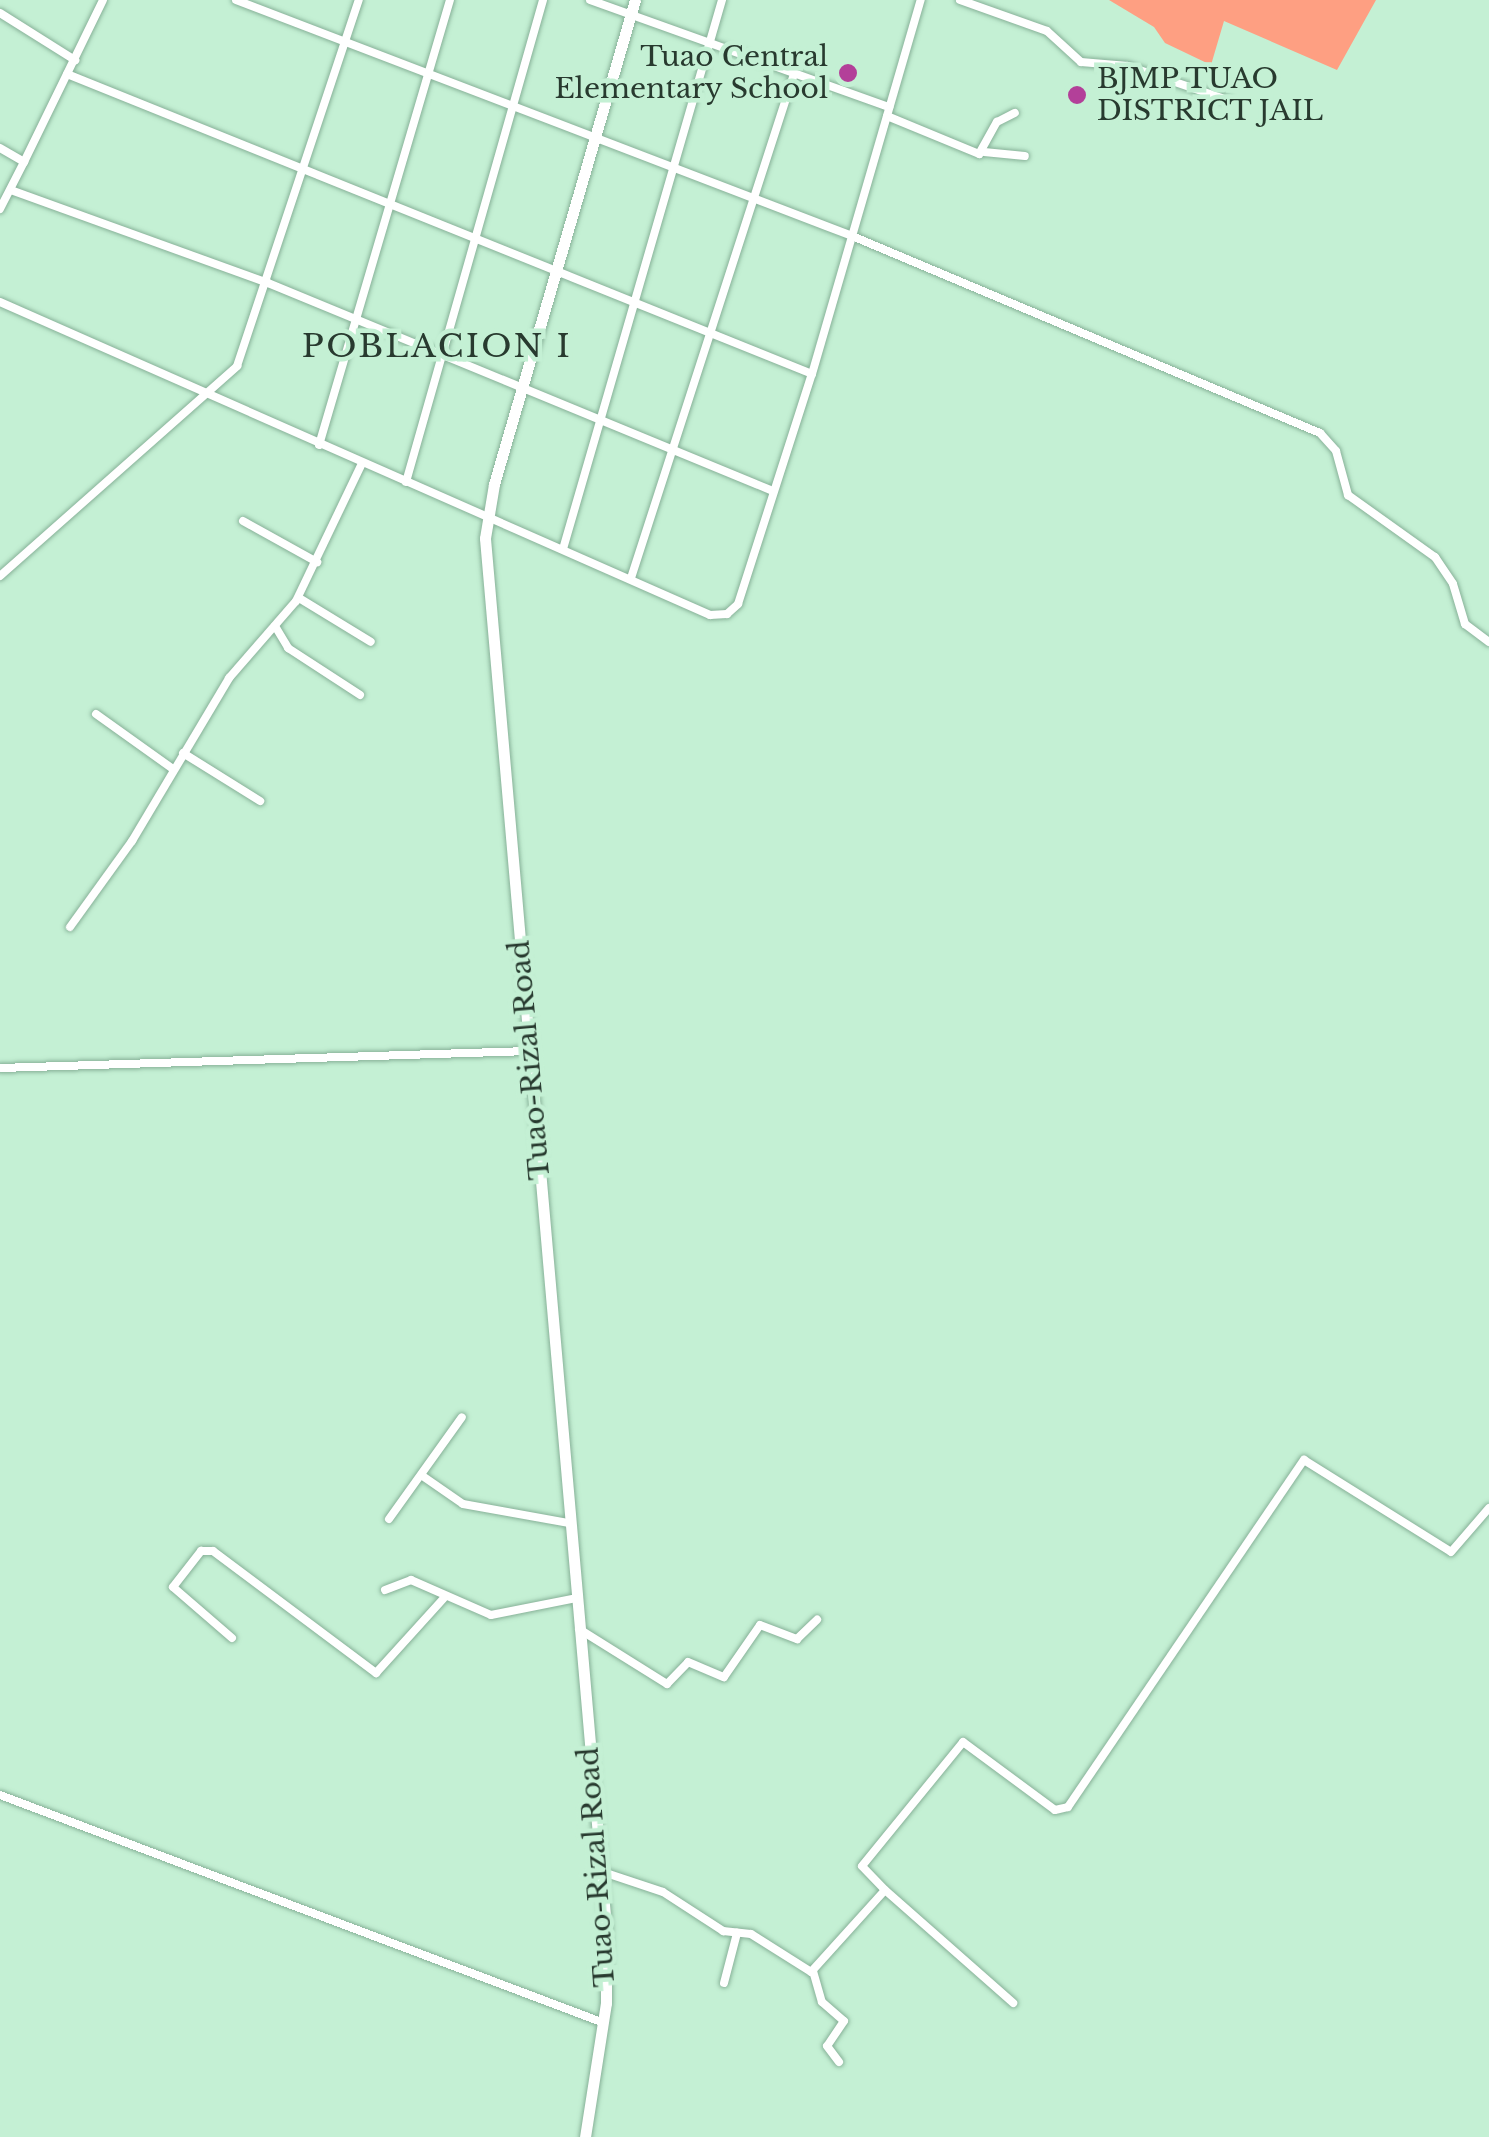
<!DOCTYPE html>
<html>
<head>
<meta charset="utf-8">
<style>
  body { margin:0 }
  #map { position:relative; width:1489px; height:2137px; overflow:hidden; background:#c4f0d4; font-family:"Libre Baskerville",serif }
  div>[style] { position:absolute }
  .green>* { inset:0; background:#fe9f82 }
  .roads { filter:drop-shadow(0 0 2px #87b198) drop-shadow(0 0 2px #87b198) }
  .minor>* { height:8px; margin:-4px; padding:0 4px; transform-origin:4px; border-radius:4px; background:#fff }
  .secondary>* { height:11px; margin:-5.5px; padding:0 5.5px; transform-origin:5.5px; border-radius:5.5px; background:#fff }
  .dots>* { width:28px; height:28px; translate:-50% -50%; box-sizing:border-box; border:5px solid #c4f0d4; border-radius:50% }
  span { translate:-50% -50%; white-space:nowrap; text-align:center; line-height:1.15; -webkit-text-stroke:9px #c4f0d4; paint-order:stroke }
  .poi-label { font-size:28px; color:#283a2f }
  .right { translate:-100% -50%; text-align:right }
  .left { translate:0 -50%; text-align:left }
  .street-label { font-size:28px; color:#283a2f }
  .quarter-label { font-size:32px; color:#283a2f; letter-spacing:2.5px }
</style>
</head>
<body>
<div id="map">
  <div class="green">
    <i style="clip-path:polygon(1109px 0,1376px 0,1337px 70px,1224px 21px,1211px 65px,1165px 43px,1154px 27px)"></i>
  </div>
  <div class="roads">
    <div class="minor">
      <i style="left:236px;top:0;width:660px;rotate:20.96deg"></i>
      <i style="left:852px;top:236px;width:508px;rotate:22.83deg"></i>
      <i style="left:1320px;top:433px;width:24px;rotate:48deg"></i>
      <i style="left:1336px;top:451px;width:46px;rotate:74.7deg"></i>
      <i style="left:1348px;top:495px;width:107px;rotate:35.5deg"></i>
      <i style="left:1435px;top:557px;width:32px;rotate:56deg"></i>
      <i style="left:1453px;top:584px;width:42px;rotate:73.3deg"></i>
      <i style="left:1465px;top:624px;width:30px;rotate:37deg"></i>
      <i style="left:590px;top:0;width:318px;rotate:19.7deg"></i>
      <i style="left:960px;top:0;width:92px;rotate:19.6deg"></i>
      <i style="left:1047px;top:31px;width:46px;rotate:42.4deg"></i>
      <i style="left:1081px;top:62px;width:47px;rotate:4.9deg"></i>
      <i style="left:1128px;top:66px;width:106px;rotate:18.8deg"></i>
      <i style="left:0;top:13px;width:89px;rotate:32.1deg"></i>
      <i style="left:67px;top:74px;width:803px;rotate:21.93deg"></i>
      <i style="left:887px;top:116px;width:100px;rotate:22.4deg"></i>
      <i style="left:979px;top:154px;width:37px;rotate:-61deg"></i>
      <i style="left:997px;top:122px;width:20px;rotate:-27deg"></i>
      <i style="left:0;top:148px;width:28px;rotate:30deg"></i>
      <i style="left:24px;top:162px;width:53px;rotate:117.1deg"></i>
      <i style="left:984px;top:152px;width:41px;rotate:5.6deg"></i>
      <i style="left:24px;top:162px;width:180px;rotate:-64deg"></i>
      <i style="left:11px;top:190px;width:273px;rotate:19.9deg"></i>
      <i style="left:268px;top:283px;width:546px;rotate:22.39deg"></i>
      <i style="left:0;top:302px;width:776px;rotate:23.79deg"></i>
      <i style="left:710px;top:615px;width:17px;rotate:-3deg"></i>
      <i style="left:727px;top:614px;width:15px;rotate:-42deg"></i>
      <i style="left:738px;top:604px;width:242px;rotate:-72.2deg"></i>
      <i style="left:812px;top:374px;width:390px;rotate:-73.8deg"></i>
      <i style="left:319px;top:445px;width:464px;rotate:-73.6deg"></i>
      <i style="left:406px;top:482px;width:501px;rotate:-74.13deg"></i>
      <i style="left:243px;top:521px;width:85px;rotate:29deg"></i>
      <i style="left:563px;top:549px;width:572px;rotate:-73.85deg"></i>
      <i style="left:0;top:576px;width:317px;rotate:-41.5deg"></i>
      <i style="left:237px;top:366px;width:386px;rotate:-71.6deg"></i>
      <i style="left:631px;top:578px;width:530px;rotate:-72.08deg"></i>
      <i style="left:299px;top:598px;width:84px;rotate:31.4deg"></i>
      <i style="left:275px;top:626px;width:26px;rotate:59deg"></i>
      <i style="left:288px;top:648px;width:86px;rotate:33.1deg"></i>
      <i style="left:96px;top:714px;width:95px;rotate:35.5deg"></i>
      <i style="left:183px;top:753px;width:91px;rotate:31.9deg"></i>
      <i style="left:70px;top:927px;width:106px;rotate:-54.2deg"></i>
      <i style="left:132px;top:841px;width:190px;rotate:-59.2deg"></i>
      <i style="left:229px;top:678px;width:102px;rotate:-49deg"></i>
      <i style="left:296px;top:601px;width:153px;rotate:-64.4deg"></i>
      <i style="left:0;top:1068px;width:530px;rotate:-1.84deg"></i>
      <i style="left:424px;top:1477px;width:47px;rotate:34.7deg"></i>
      <i style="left:463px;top:1504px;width:108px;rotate:10.2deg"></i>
      <i style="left:389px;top:1519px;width:125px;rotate:-54.4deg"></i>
      <i style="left:385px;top:1590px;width:28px;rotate:-21deg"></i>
      <i style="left:411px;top:1580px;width:87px;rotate:23.6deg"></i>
      <i style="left:491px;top:1615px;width:88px;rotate:-11.2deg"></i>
      <i style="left:579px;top:1629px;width:104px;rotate:32deg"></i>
      <i style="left:667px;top:1684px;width:30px;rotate:-46deg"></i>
      <i style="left:688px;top:1662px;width:39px;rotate:23deg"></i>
      <i style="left:724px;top:1677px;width:63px;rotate:-55.3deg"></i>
      <i style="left:760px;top:1625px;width:40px;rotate:21deg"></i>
      <i style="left:797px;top:1639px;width:28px;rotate:-44deg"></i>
      <i style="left:232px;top:1638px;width:78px;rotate:-139.2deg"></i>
      <i style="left:173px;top:1587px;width:46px;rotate:-52.1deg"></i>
      <i style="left:201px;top:1551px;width:12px"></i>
      <i style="left:213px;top:1551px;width:204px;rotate:36.8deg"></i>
      <i style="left:376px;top:1673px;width:100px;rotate:-47.8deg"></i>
      <i style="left:0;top:1795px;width:646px;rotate:20.68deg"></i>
      <i style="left:600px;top:1871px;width:66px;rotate:18.4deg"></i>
      <i style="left:663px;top:1892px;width:72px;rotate:33deg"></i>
      <i style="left:723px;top:1931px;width:28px;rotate:6deg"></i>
      <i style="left:751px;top:1934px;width:71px;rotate:32.3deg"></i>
      <i style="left:811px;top:1972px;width:110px;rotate:-47.9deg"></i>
      <i style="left:885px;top:1890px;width:33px;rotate:-134deg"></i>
      <i style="left:862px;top:1866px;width:160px;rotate:-50.8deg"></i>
      <i style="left:963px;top:1742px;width:114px;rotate:36.5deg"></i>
      <i style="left:1055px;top:1810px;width:13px;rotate:-13deg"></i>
      <i style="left:1068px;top:1807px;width:420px;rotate:-55.8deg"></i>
      <i style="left:1304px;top:1460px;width:173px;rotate:32deg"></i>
      <i style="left:1451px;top:1552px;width:58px;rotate:-49.2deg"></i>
      <i style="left:885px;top:1890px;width:171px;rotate:41.4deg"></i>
      <i style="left:813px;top:1971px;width:32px;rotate:74deg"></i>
      <i style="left:822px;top:2002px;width:29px;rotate:41deg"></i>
      <i style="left:844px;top:2021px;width:30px;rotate:124deg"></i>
      <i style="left:827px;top:2046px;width:20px;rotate:53deg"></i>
      <i style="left:724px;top:1983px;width:52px;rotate:-75.4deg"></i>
    </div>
    <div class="secondary">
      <i style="left:585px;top:2137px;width:136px;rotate:-81.1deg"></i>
      <i style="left:606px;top:2003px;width:76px;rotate:-90deg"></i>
      <i style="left:606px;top:1927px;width:1394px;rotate:-94.98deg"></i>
      <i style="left:485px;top:538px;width:55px;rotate:-80.5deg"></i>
      <i style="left:494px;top:484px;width:504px;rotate:-73.76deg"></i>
    </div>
  </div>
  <div class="dots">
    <i style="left:848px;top:73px;background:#b34099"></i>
    <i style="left:1077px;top:95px;background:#b34099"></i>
  </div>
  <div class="poi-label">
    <span class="right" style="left:828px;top:73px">Tuao Central<br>Elementary School</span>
    <span class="left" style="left:1097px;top:95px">BJMP TUAO<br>DISTRICT JAIL</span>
  </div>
  <div class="street-label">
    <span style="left:530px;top:1060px;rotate:-95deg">Tuao-Rizal Road</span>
    <span style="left:597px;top:1867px;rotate:-94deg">Tuao-Rizal Road</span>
  </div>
  <div class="quarter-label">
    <span style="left:437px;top:346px">POBLACION I</span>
  </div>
</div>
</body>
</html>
